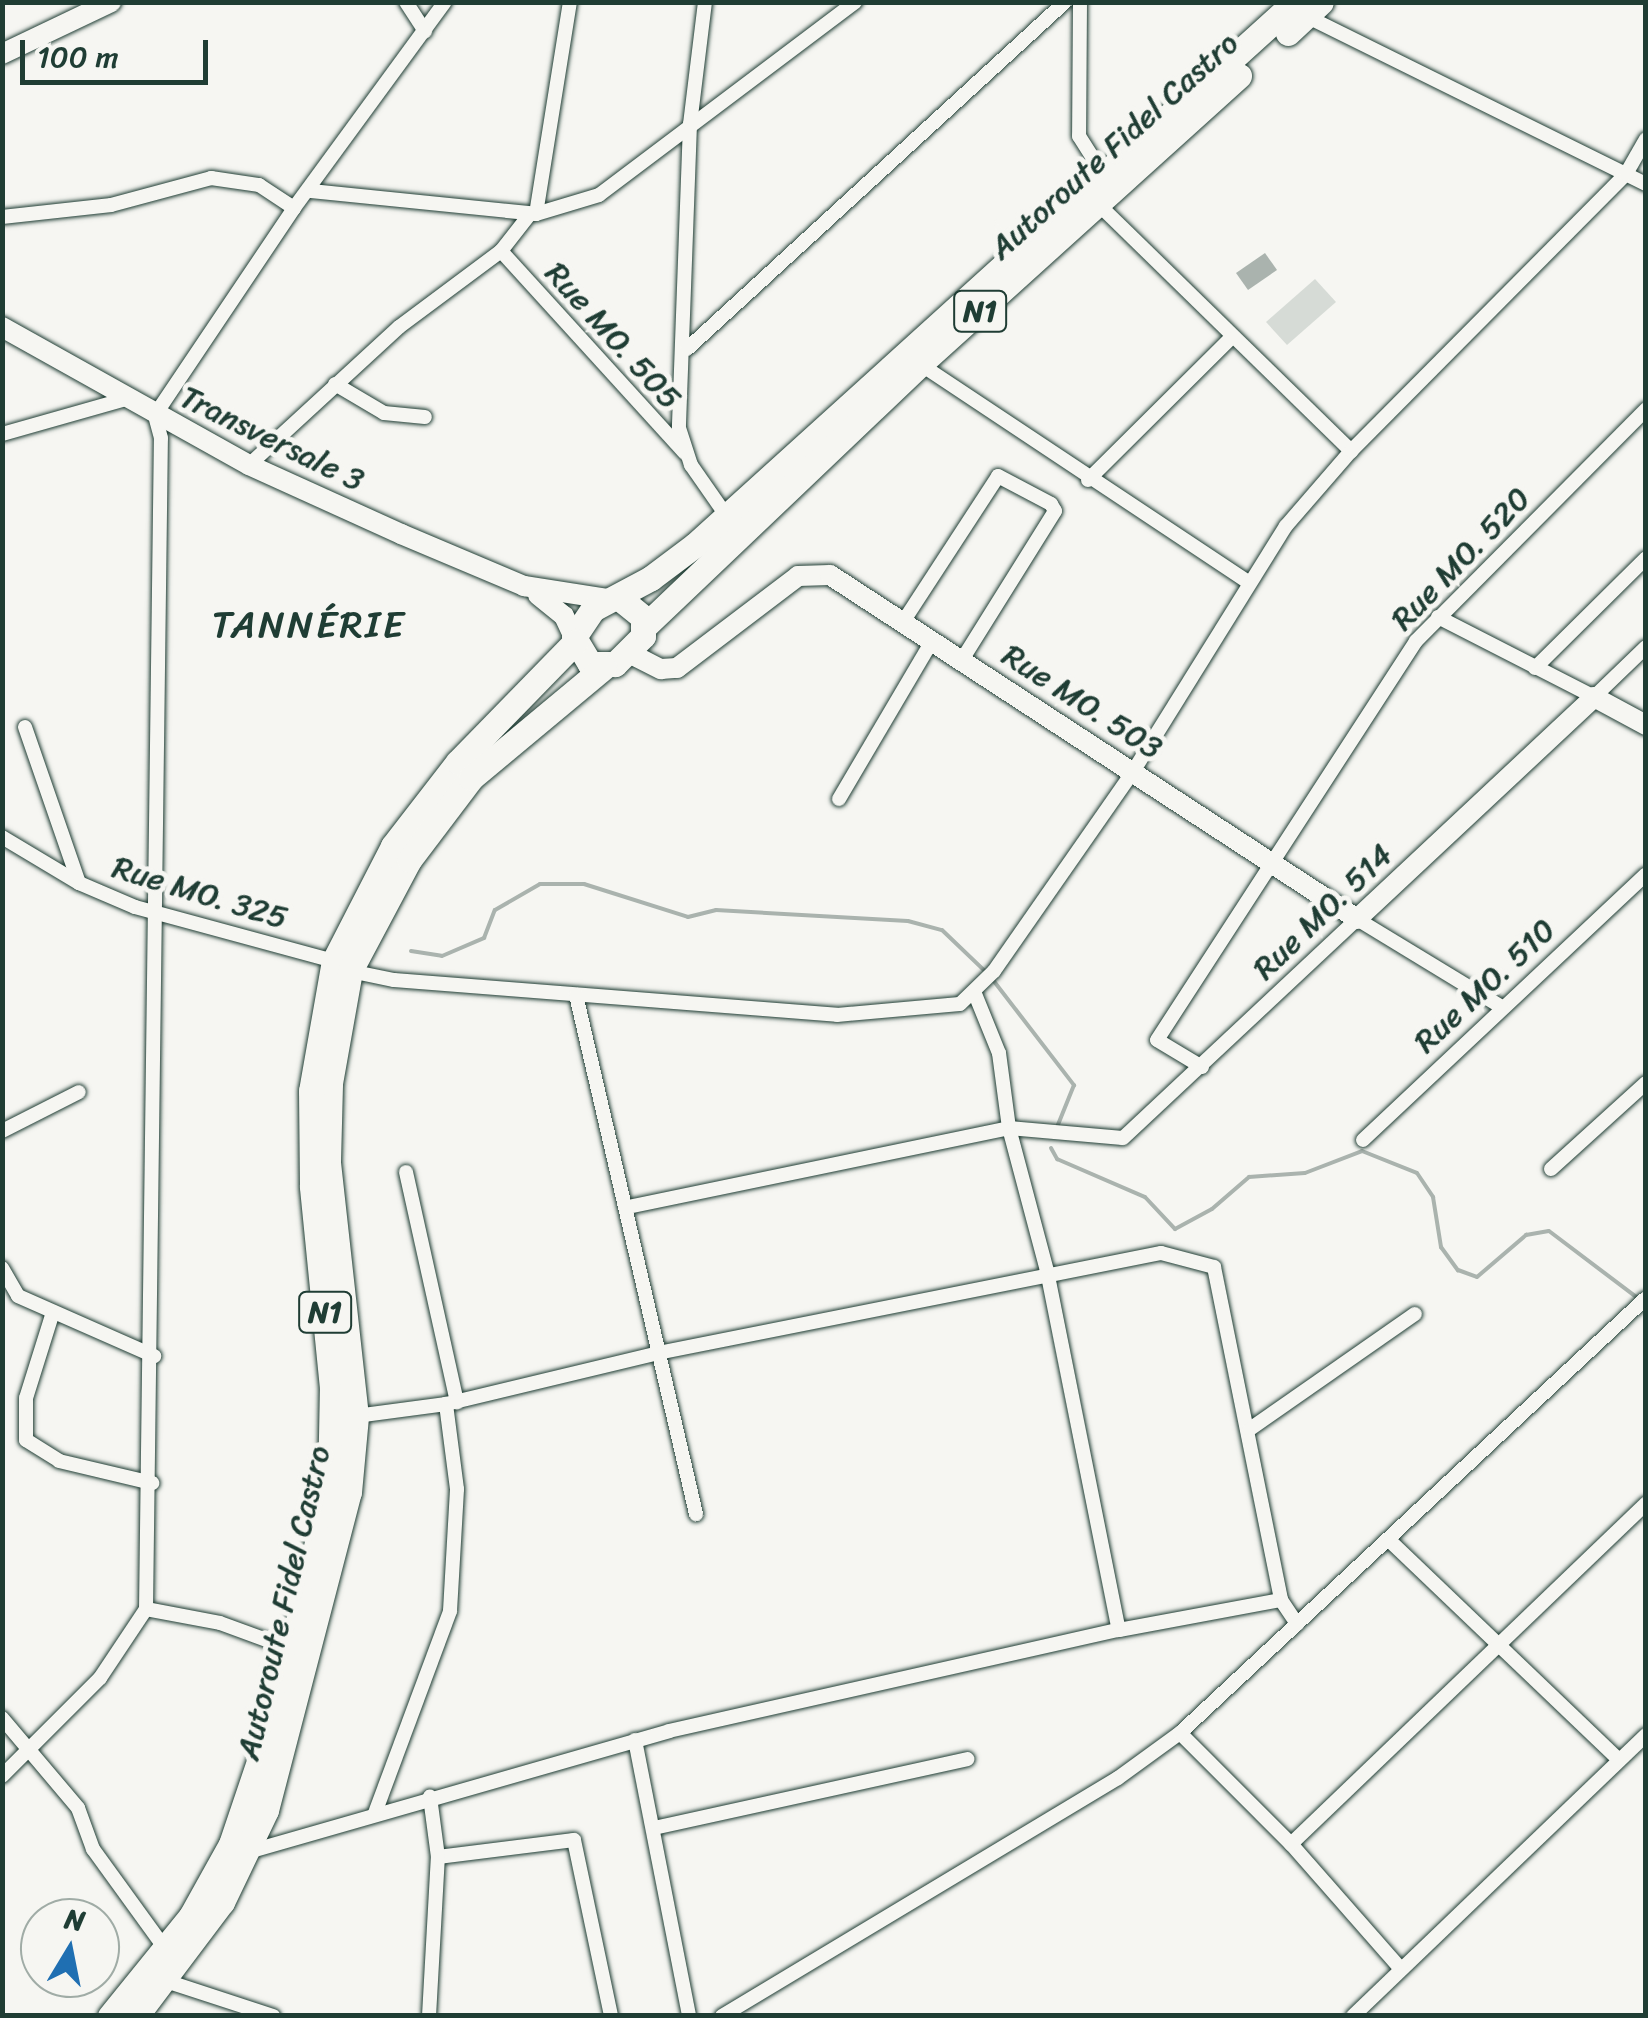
<!DOCTYPE html>
<html>
<head>
<meta charset="utf-8">
<style>
  body { margin:0 }
  #map { position:relative; width:1648px; height:2018px; overflow:hidden; background:#f6f6f2; font-family:Sriracha,sans-serif }
  div>[style] { position:absolute }
  .green>* { inset:0; background:#d6dbd6 }
  .water>* { inset:0; background:#aab3ae }
  .stream>* { height:4px; margin:-2px; padding:0 2px; transform-origin:2px; border-radius:2px; background:#aab3ae }
  .roads { filter:drop-shadow(0 0 2px #1f3d34) drop-shadow(0 0 2px #1f3d34) }
  .street>* { height:14px; margin:-7px; padding:0 7px; transform-origin:7px; border-radius:7px; background:#f6f6f2 }
  .secondary>* { height:20px; margin:-10px; padding:0 10px; transform-origin:10px; border-radius:10px; background:#f6f6f2 }
  .highway>* { height:25px; margin:-12.5px; padding:0 12.5px; transform-origin:12.5px; border-radius:12.5px; background:#f6f6f2 }
  span { translate:-50% -50%; white-space:nowrap; text-align:center; line-height:1.15; -webkit-text-stroke:10px #f6f6f2; paint-order:stroke }
  .shield-label span { padding:2px 8px; background:#f6f6f2; border:2px solid; border-radius:8px; -webkit-text-stroke-width:0 }
  .shield-label { font-size:30px; color:#1f3d34; font-weight:700 }
  .street-label { font-size:32px; color:#1f3d34 }
  .quarter-label { font-size:38px; color:#1f3d34; letter-spacing:2.5px }
  .frame { position:absolute; inset:0; border:5px solid #1f3d34; pointer-events:none }
  .north { position:absolute; left:20px; top:1898px; width:100px; height:100px; box-sizing:border-box; background:#f6f6f2; border:2px solid #a0aca6; border-radius:50%; rotate:10deg; font-size:28px; font-weight:700; line-height:40px; text-align:center; color:#1f3d34 }
  .north::after { content:''; display:block; margin:auto; width:35px; height:45px; background:#1f6fb2; clip-path:polygon(50% 0,100% 100%,50% 72%,0 100%) }
  .scale { position:absolute; left:20px; top:40px; width:188px; height:45px; box-sizing:border-box; border:5px solid #1f3d34; border-top:0; padding-left:12px; font-size:30px; line-height:35px; white-space:nowrap; color:#1f3d34; -webkit-text-stroke:8px #f6f6f2; paint-order:stroke }
</style>
</head>
<body>
<div id="map">
  <div class="green">
    <i style="clip-path:polygon(1315px 279px,1336px 302px,1287px 345px,1266px 322px)"></i>
  </div>
  <div class="water">
    <i style="clip-path:polygon(1265px 253px,1277px 270px,1248px 290px,1236px 273px)"></i>
  </div>
  <div class="stream">
    <i style="left:411px;top:951px;width:31px;rotate:9deg"></i>
    <i style="left:442px;top:956px;width:46px;rotate:-23.2deg"></i>
    <i style="left:484px;top:938px;width:30px;rotate:-69deg"></i>
    <i style="left:495px;top:910px;width:52px;rotate:-30deg"></i>
    <i style="left:540px;top:884px;width:44px"></i>
    <i style="left:584px;top:884px;width:109px;rotate:17.6deg"></i>
    <i style="left:688px;top:917px;width:29px;rotate:-14deg"></i>
    <i style="left:716px;top:910px;width:192px;rotate:3.3deg"></i>
    <i style="left:908px;top:921px;width:35px;rotate:15deg"></i>
    <i style="left:942px;top:930px;width:62px;rotate:43.7deg"></i>
    <i style="left:993px;top:980px;width:133px;rotate:52.4deg"></i>
    <i style="left:1074px;top:1085px;width:45px;rotate:112deg"></i>
    <i style="left:1051px;top:1148px;width:13px;rotate:61deg"></i>
    <i style="left:1057px;top:1159px;width:96px;rotate:23.4deg"></i>
    <i style="left:1145px;top:1197px;width:44px;rotate:46.8deg"></i>
    <i style="left:1175px;top:1229px;width:42px;rotate:-28.4deg"></i>
    <i style="left:1212px;top:1209px;width:49px;rotate:-40.9deg"></i>
    <i style="left:1249px;top:1177px;width:56px;rotate:-4.1deg"></i>
    <i style="left:1305px;top:1173px;width:61px;rotate:-21.1deg"></i>
    <i style="left:1362px;top:1151px;width:59px;rotate:21.8deg"></i>
    <i style="left:1417px;top:1173px;width:29px;rotate:56deg"></i>
    <i style="left:1433px;top:1197px;width:51px;rotate:80.9deg"></i>
    <i style="left:1441px;top:1247px;width:29px;rotate:54deg"></i>
    <i style="left:1458px;top:1270px;width:20px;rotate:20deg"></i>
    <i style="left:1477px;top:1277px;width:65px;rotate:-40.6deg"></i>
    <i style="left:1526px;top:1235px;width:23px;rotate:-10deg"></i>
    <i style="left:1549px;top:1231px;width:113px;rotate:37.1deg"></i>
  </div>
  <div class="roads">
    <div class="street">
      <i style="left:406px;top:2px;width:35px;rotate:57deg"></i>
      <i style="left:705px;top:2px;width:123px;rotate:97deg"></i>
      <i style="left:690px;top:124px;width:304px;rotate:92.1deg"></i>
      <i style="left:679px;top:428px;width:39px;rotate:72deg"></i>
      <i style="left:691px;top:465px;width:68px;rotate:55.1deg"></i>
      <i style="left:1080px;top:2px;width:134px;rotate:90.4deg"></i>
      <i style="left:1079px;top:136px;width:45px;rotate:57.7deg"></i>
      <i style="left:1306px;top:16px;width:379px;rotate:26.3deg"></i>
      <i style="left:311px;top:191px;width:226px;rotate:5.8deg"></i>
      <i style="left:536px;top:214px;width:66px;rotate:-16.8deg"></i>
      <i style="left:599px;top:195px;width:321px;rotate:-37deg"></i>
      <i style="left:1098px;top:204px;width:354px;rotate:44.3deg"></i>
      <i style="left:536px;top:214px;width:215px;rotate:-80.9deg"></i>
      <i style="left:2px;top:217px;width:110px;rotate:-6.3deg"></i>
      <i style="left:111px;top:205px;width:104px;rotate:-15.1deg"></i>
      <i style="left:211px;top:178px;width:49px;rotate:8.3deg"></i>
      <i style="left:259px;top:185px;width:42px;rotate:33.3deg"></i>
      <i style="left:501px;top:251px;width:273px;rotate:47.7deg"></i>
      <i style="left:687px;top:349px;width:513px;rotate:-42.55deg"></i>
      <i style="left:920px;top:364px;width:395px;rotate:33.6deg"></i>
      <i style="left:335px;top:384px;width:57px;rotate:30.6deg"></i>
      <i style="left:384px;top:413px;width:41px;rotate:5.6deg"></i>
      <i style="left:2px;top:434px;width:129px;rotate:-15.8deg"></i>
      <i style="left:249px;top:465px;width:204px;rotate:-42.6deg"></i>
      <i style="left:399px;top:327px;width:127px;rotate:-36.7deg"></i>
      <i style="left:501px;top:251px;width:47px;rotate:-51.9deg"></i>
      <i style="left:1088px;top:480px;width:200px;rotate:-44.8deg"></i>
      <i style="left:1438px;top:617px;width:175px;rotate:27.1deg"></i>
      <i style="left:1594px;top:697px;width:72px;rotate:-43.9deg"></i>
      <i style="left:903px;top:622px;width:174px;rotate:-56.9deg"></i>
      <i style="left:998px;top:476px;width:60px;rotate:27.8deg"></i>
      <i style="left:1051px;top:504px;width:8px;rotate:60deg"></i>
      <i style="left:1055px;top:511px;width:176px;rotate:122deg"></i>
      <i style="left:1535px;top:668px;width:156px;rotate:-44.7deg"></i>
      <i style="left:25px;top:727px;width:165px;rotate:70.9deg"></i>
      <i style="left:839px;top:799px;width:183px;rotate:-59.5deg"></i>
      <i style="left:2px;top:837px;width:90px;rotate:30.9deg"></i>
      <i style="left:79px;top:883px;width:61px;rotate:23.2deg"></i>
      <i style="left:135px;top:907px;width:206px;rotate:15.2deg"></i>
      <i style="left:350px;top:971px;width:45px;rotate:11.6deg"></i>
      <i style="left:394px;top:980px;width:444px;rotate:4.5deg"></i>
      <i style="left:837px;top:1015px;width:123px;rotate:-5.1deg"></i>
      <i style="left:960px;top:1004px;width:47px;rotate:-44.1deg"></i>
      <i style="left:994px;top:971px;width:245px;rotate:-55.1deg"></i>
      <i style="left:1134px;top:770px;width:287px;rotate:-58.1deg"></i>
      <i style="left:1286px;top:526px;width:99px;rotate:-49.1deg"></i>
      <i style="left:1351px;top:451px;width:390px;rotate:-45.2deg"></i>
      <i style="left:1626px;top:174px;width:40px;rotate:-60.3deg"></i>
      <i style="left:975px;top:994px;width:64px;rotate:67.9deg"></i>
      <i style="left:999px;top:1053px;width:76px;rotate:82.4deg"></i>
      <i style="left:1009px;top:1128px;width:148px;rotate:75.1deg"></i>
      <i style="left:1047px;top:1271px;width:366px;rotate:78.7deg"></i>
      <i style="left:576px;top:995px;width:533px;rotate:76.98deg"></i>
      <i style="left:1202px;top:1067px;width:52px;rotate:-149deg"></i>
      <i style="left:1157px;top:1040px;width:476px;rotate:-57deg"></i>
      <i style="left:1416px;top:641px;width:327px;rotate:-45.2deg"></i>
      <i style="left:2px;top:1131px;width:86px;rotate:-26.9deg"></i>
      <i style="left:1363px;top:1140px;width:388px;rotate:-43.2deg"></i>
      <i style="left:1551px;top:1169px;width:128px;rotate:-42.2deg"></i>
      <i style="left:406px;top:1172px;width:236px;rotate:77.5deg"></i>
      <i style="left:628px;top:1207px;width:389px;rotate:-11.7deg"></i>
      <i style="left:1009px;top:1128px;width:114px;rotate:5deg"></i>
      <i style="left:1123px;top:1138px;width:320px;rotate:-43.1deg"></i>
      <i style="left:1357px;top:919px;width:170px;rotate:31.3deg"></i>
      <i style="left:2px;top:1268px;width:32px;rotate:60deg"></i>
      <i style="left:18px;top:1296px;width:149px;rotate:23.8deg"></i>
      <i style="left:53px;top:1312px;width:90px;rotate:107.4deg"></i>
      <i style="left:26px;top:1398px;width:42px;rotate:90deg"></i>
      <i style="left:26px;top:1440px;width:39px;rotate:32deg"></i>
      <i style="left:59px;top:1461px;width:96px;rotate:13.3deg"></i>
      <i style="left:356px;top:1416px;width:91px;rotate:-7.6deg"></i>
      <i style="left:446px;top:1404px;width:223px;rotate:-13.5deg"></i>
      <i style="left:663px;top:1352px;width:508px;rotate:-11.24deg"></i>
      <i style="left:1161px;top:1253px;width:55px;rotate:14.8deg"></i>
      <i style="left:1214px;top:1267px;width:340px;rotate:78.6deg"></i>
      <i style="left:1250px;top:1429px;width:201px;rotate:-34.9deg"></i>
      <i style="left:1391px;top:1542px;width:315px;rotate:43.7deg"></i>
      <i style="left:146px;top:1609px;width:75px;rotate:10.7deg"></i>
      <i style="left:220px;top:1623px;width:76px;rotate:20.1deg"></i>
      <i style="left:2px;top:1718px;width:118px;rotate:49.8deg"></i>
      <i style="left:78px;top:1808px;width:44px;rotate:69.9deg"></i>
      <i style="left:93px;top:1849px;width:125px;rotate:54.1deg"></i>
      <i style="left:1180px;top:1733px;width:157px;rotate:45deg"></i>
      <i style="left:1291px;top:1844px;width:165px;rotate:48.7deg"></i>
      <i style="left:635px;top:1740px;width:281px;rotate:78.9deg"></i>
      <i style="left:2px;top:1776px;width:139px;rotate:-45deg"></i>
      <i style="left:100px;top:1678px;width:83px;rotate:-56.3deg"></i>
      <i style="left:146px;top:1609px;width:1171px;rotate:-89.27deg"></i>
      <i style="left:161px;top:438px;width:24px;rotate:-105deg"></i>
      <i style="left:155px;top:415px;width:249px;rotate:-56.1deg"></i>
      <i style="left:294px;top:208px;width:255px;rotate:-53.8deg"></i>
      <i style="left:375px;top:1813px;width:215px;rotate:-69.6deg"></i>
      <i style="left:450px;top:1611px;width:122px;rotate:-86.7deg"></i>
      <i style="left:457px;top:1489px;width:86px;rotate:-97.4deg"></i>
      <i style="left:654px;top:1828px;width:321px;rotate:-12.4deg"></i>
      <i style="left:1291px;top:1844px;width:492px;rotate:-43.8deg"></i>
      <i style="left:248px;top:1852px;width:438px;rotate:-16deg"></i>
      <i style="left:669px;top:1731px;width:461px;rotate:-12.7deg"></i>
      <i style="left:1119px;top:1630px;width:165px;rotate:-10.5deg"></i>
      <i style="left:1281px;top:1600px;width:29px;rotate:56deg"></i>
      <i style="left:438px;top:1857px;width:137px;rotate:-7.1deg"></i>
      <i style="left:574px;top:1840px;width:180px;rotate:78.1deg"></i>
      <i style="left:166px;top:1981px;width:113px;rotate:18.1deg"></i>
      <i style="left:429px;top:2016px;width:159px;rotate:-86.8deg"></i>
      <i style="left:438px;top:1857px;width:61px;rotate:-97.6deg"></i>
      <i style="left:722px;top:2016px;width:462px;rotate:-31deg"></i>
      <i style="left:1118px;top:1778px;width:77px;rotate:-36deg"></i>
      <i style="left:1180px;top:1733px;width:637px;rotate:-43.03deg"></i>
      <i style="left:1353px;top:2016px;width:406px;rotate:-43.8deg"></i>
    </div>
    <div class="secondary">
      <i style="left:2px;top:54px;width:121px;rotate:-25.5deg"></i>
      <i style="left:2px;top:327px;width:283px;rotate:29.2deg"></i>
      <i style="left:249px;top:465px;width:167px;rotate:24.4deg"></i>
      <i style="left:401px;top:534px;width:134px;rotate:22.9deg"></i>
      <i style="left:524px;top:586px;width:84px;rotate:8.9deg"></i>
      <i style="left:538px;top:595px;width:33px;rotate:39deg"></i>
      <i style="left:564px;top:616px;width:23px;rotate:65deg"></i>
      <i style="left:629px;top:653px;width:36px;rotate:27deg"></i>
      <i style="left:661px;top:669px;width:16px;rotate:-4deg"></i>
      <i style="left:677px;top:668px;width:152px;rotate:-37.2deg"></i>
      <i style="left:798px;top:576px;width:32px;rotate:-2deg"></i>
      <i style="left:830px;top:575px;width:629px;rotate:33.13deg"></i>
      <i style="left:1357px;top:919px;width:325px;rotate:-43.1deg"></i>
      <i style="left:1594px;top:697px;width:59px;rotate:28.3deg"></i>
    </div>
    <div class="highway">
      <i style="left:1288px;top:33px;width:45px;rotate:-43.2deg"></i>
      <i style="left:618px;top:597px;width:32px;rotate:39deg"></i>
      <i style="left:643px;top:617px;width:19px;rotate:90deg"></i>
      <i style="left:643px;top:636px;width:40px;rotate:135deg"></i>
      <i style="left:615px;top:664px;width:25px;rotate:180deg"></i>
      <i style="left:590px;top:664px;width:31px;rotate:-121deg"></i>
      <i style="left:574px;top:637px;width:34px;rotate:-56deg"></i>
      <i style="left:593px;top:609px;width:66px;rotate:-28.1deg"></i>
      <i style="left:651px;top:578px;width:55px;rotate:-36.9deg"></i>
      <i style="left:695px;top:545px;width:809px;rotate:-42.15deg"></i>
      <i style="left:645px;top:626px;width:380px;rotate:-43.6deg"></i>
      <i style="left:920px;top:364px;width:430px;rotate:-42.1deg"></i>
      <i style="left:110px;top:2016px;width:129px;rotate:-51deg"></i>
      <i style="left:191px;top:1916px;width:82px;rotate:-60.9deg"></i>
      <i style="left:231px;top:1844px;width:150px;rotate:-71.3deg"></i>
      <i style="left:279px;top:1702px;width:220px;rotate:-76.6deg"></i>
      <i style="left:330px;top:1488px;width:100px;rotate:-88.9deg"></i>
      <i style="left:332px;top:1388px;width:203px;rotate:-95.7deg"></i>
      <i style="left:312px;top:1186px;width:95px;rotate:-90.6deg"></i>
      <i style="left:311px;top:1091px;width:132px;rotate:-80deg"></i>
      <i style="left:334px;top:961px;width:129px;rotate:-62.8deg"></i>
      <i style="left:393px;top:846px;width:106px;rotate:-52.3deg"></i>
      <i style="left:458px;top:762px;width:168px;rotate:-45.7deg"></i>
      <i style="left:136px;top:2016px;width:143px;rotate:-53deg"></i>
      <i style="left:222px;top:1902px;width:102px;rotate:-64.4deg"></i>
      <i style="left:266px;top:1810px;width:329px;rotate:-75.4deg"></i>
      <i style="left:349px;top:1492px;width:76px;rotate:-84.7deg"></i>
      <i style="left:356px;top:1416px;width:257px;rotate:-96.3deg"></i>
      <i style="left:328px;top:1161px;width:78px;rotate:-88.5deg"></i>
      <i style="left:330px;top:1083px;width:114px;rotate:-79.9deg"></i>
      <i style="left:350px;top:971px;width:126px;rotate:-62deg"></i>
      <i style="left:409px;top:860px;width:103px;rotate:-52.9deg"></i>
      <i style="left:471px;top:778px;width:173px;rotate:-39.8deg"></i>
    </div>
  </div>
  <div class="shield-label">
    <span style="left:980px;top:311px">N1</span>
    <span style="left:325px;top:1312px">N1</span>
  </div>
  <div class="street-label">
    <span style="left:1114px;top:146px;rotate:-42deg">Autoroute Fidel Castro</span>
    <span style="left:613px;top:336px;rotate:48deg">Rue MO. 505</span>
    <span style="left:272px;top:439px;rotate:26deg">Transversale 3</span>
    <span style="left:1461px;top:559px;rotate:-46deg">Rue MO. 520</span>
    <span style="left:1082px;top:702px;rotate:33deg">Rue MO. 503</span>
    <span style="left:200px;top:893px;rotate:17deg">Rue MO. 325</span>
    <span style="left:1323px;top:912px;rotate:-44deg">Rue MO. 514</span>
    <span style="left:1485px;top:986px;rotate:-43deg">Rue MO. 510</span>
    <span style="left:284px;top:1603px;rotate:-77deg">Autoroute Fidel Castro</span>
  </div>
  <div class="quarter-label">
    <span style="left:309px;top:625px">TANNÉRIE</span>
  </div>
  <div class="frame"></div>
  <div class="north">N</div>
  <div class="scale">100 m</div>
</div>
</body>
</html>
